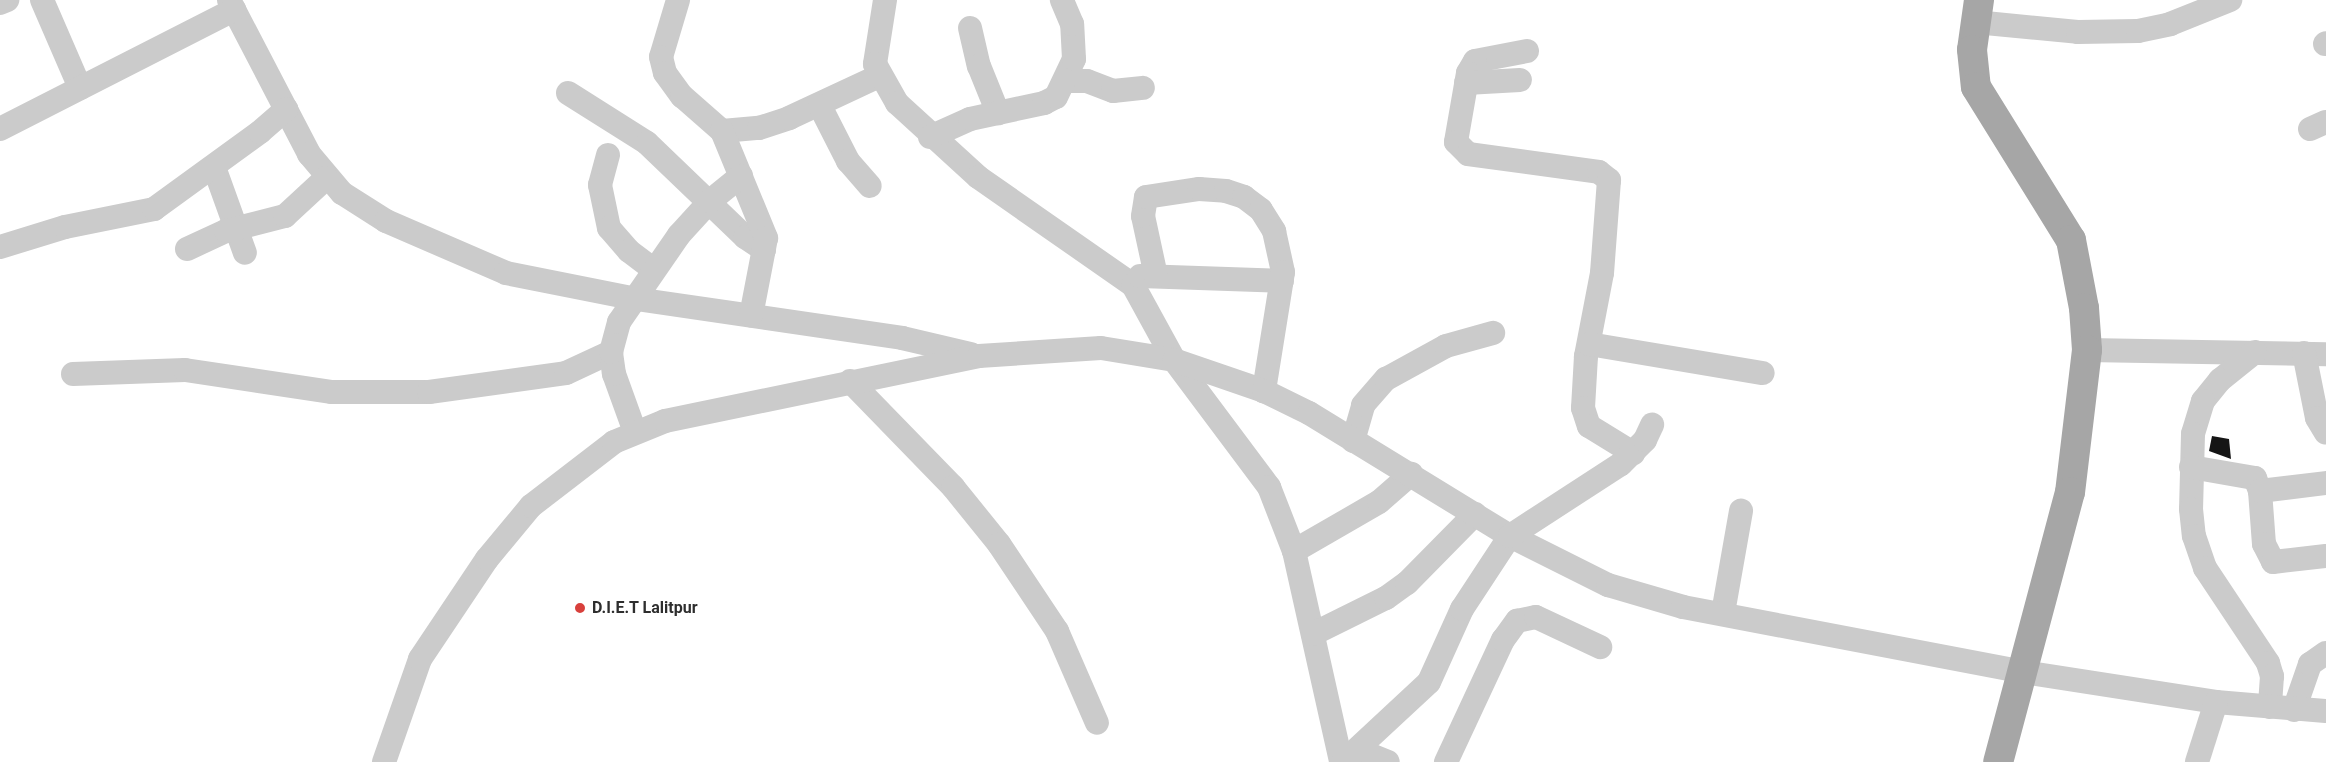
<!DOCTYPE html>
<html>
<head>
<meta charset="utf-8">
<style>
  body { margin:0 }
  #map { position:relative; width:2326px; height:762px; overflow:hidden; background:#fff; font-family:Roboto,sans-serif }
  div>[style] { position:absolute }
  .building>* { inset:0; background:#151515 }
  .minor>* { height:24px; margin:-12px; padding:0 12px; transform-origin:12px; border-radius:12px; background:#cbcbcb }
  .major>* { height:30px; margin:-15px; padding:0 15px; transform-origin:15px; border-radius:15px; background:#a6a6a6 }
  .dots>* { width:16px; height:16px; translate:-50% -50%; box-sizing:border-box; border:3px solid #fff; border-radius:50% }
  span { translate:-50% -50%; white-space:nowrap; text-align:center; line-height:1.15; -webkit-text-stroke:6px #fff; paint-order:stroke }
  .poi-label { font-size:16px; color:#2e2e2e; font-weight:700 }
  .left { translate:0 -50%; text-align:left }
</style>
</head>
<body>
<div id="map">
  <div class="building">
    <i style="clip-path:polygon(2212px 436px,2229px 439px,2231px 459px,2209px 451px)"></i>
  </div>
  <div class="minor">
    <i style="left:42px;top:0;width:96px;rotate:66.6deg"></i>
    <i style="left:229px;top:0;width:174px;rotate:62.5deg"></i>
    <i style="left:309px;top:154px;width:51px;rotate:49.8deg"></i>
    <i style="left:342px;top:193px;width:52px;rotate:32.5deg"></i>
    <i style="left:386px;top:221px;width:131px;rotate:23.4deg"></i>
    <i style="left:506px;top:273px;width:133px;rotate:11.3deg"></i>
    <i style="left:636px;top:299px;width:269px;rotate:8.3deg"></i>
    <i style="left:902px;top:338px;width:71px;rotate:13.1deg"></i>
    <i style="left:678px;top:0;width:59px;rotate:106.6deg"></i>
    <i style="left:661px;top:57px;width:16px;rotate:76deg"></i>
    <i style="left:665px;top:73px;width:29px;rotate:54deg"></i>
    <i style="left:682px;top:96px;width:53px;rotate:41.2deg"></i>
    <i style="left:722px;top:131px;width:37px;rotate:-5deg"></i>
    <i style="left:759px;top:128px;width:32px;rotate:-18deg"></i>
    <i style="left:789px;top:118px;width:99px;rotate:-25deg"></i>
    <i style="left:885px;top:0;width:65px;rotate:98.9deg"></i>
    <i style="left:875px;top:64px;width:45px;rotate:60.6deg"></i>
    <i style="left:897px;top:103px;width:110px;rotate:42.4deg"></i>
    <i style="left:978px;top:177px;width:189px;rotate:34.9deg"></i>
    <i style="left:1133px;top:285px;width:85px;rotate:61.3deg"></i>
    <i style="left:1174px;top:360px;width:159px;rotate:53.2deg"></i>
    <i style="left:1269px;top:487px;width:69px;rotate:68.7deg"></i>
    <i style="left:1294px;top:551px;width:216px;rotate:77.4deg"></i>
    <i style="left:0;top:3px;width:8px;rotate:-23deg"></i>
    <i style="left:1975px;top:22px;width:103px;rotate:5.5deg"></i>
    <i style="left:2078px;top:32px;width:60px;rotate:-1deg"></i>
    <i style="left:2138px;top:31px;width:33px;rotate:-12deg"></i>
    <i style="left:2170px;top:24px;width:65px;rotate:-21.8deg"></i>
    <i style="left:970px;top:28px;width:39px;rotate:77deg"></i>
    <i style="left:979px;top:66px;width:51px;rotate:68deg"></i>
    <i style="left:2325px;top:44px;width:1px;rotate:-45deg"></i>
    <i style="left:1527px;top:51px;width:53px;rotate:169.1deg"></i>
    <i style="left:1475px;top:61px;width:14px;rotate:120deg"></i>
    <i style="left:1468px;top:73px;width:70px;rotate:99.9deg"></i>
    <i style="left:1456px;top:142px;width:17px;rotate:45deg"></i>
    <i style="left:1468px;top:154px;width:132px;rotate:7.8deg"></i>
    <i style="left:1599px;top:172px;width:13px;rotate:39deg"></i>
    <i style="left:1609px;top:180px;width:93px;rotate:94.3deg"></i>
    <i style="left:1602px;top:273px;width:85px;rotate:100.9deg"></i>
    <i style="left:1586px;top:356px;width:52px;rotate:93.3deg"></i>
    <i style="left:1583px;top:408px;width:19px;rotate:72deg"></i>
    <i style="left:1589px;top:426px;width:52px;rotate:31.5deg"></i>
    <i style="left:1066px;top:81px;width:21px"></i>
    <i style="left:1087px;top:81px;width:28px;rotate:21deg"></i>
    <i style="left:1113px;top:91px;width:30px;rotate:-6deg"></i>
    <i style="left:1466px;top:83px;width:54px;rotate:-3.2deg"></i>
    <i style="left:568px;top:93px;width:93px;rotate:32.3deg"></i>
    <i style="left:647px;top:143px;width:136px;rotate:43.8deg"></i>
    <i style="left:745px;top:237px;width:23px;rotate:34deg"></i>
    <i style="left:820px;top:106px;width:62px;rotate:63deg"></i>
    <i style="left:848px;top:161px;width:33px;rotate:49deg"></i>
    <i style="left:0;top:129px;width:263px;rotate:-27deg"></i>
    <i style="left:2310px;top:129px;width:17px;rotate:-24deg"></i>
    <i style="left:722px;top:131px;width:116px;rotate:67.6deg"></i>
    <i style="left:766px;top:238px;width:79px;rotate:100.9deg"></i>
    <i style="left:930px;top:137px;width:44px;rotate:-24.2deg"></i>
    <i style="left:970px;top:119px;width:76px;rotate:-12.2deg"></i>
    <i style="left:1044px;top:103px;width:13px;rotate:-27deg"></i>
    <i style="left:1056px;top:97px;width:42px;rotate:-64.7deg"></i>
    <i style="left:1074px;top:59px;width:35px;rotate:-93deg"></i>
    <i style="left:1072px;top:24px;width:26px;rotate:-113deg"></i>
    <i style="left:608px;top:155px;width:31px;rotate:105deg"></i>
    <i style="left:600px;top:185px;width:44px;rotate:78.2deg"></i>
    <i style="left:609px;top:228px;width:30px;rotate:49deg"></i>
    <i style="left:629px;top:251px;width:31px;rotate:37deg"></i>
    <i style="left:214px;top:167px;width:91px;rotate:70.2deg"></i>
    <i style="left:0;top:247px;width:68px;rotate:-17.1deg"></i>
    <i style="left:65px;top:227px;width:91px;rotate:-11.4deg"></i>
    <i style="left:154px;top:209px;width:131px;rotate:-36deg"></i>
    <i style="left:260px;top:132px;width:35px;rotate:-41deg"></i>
    <i style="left:187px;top:249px;width:43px;rotate:-24.8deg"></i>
    <i style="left:226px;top:231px;width:61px;rotate:-14.3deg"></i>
    <i style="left:285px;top:216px;width:56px;rotate:-42.8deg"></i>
    <i style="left:1140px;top:276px;width:142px;rotate:2deg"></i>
    <i style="left:1156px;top:276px;width:61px;rotate:-102.2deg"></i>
    <i style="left:1143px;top:216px;width:19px;rotate:-81deg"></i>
    <i style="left:1146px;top:197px;width:54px;rotate:-8.6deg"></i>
    <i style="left:1199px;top:189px;width:27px;rotate:4deg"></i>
    <i style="left:1226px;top:191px;width:19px;rotate:18deg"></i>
    <i style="left:1244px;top:197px;width:21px;rotate:37deg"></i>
    <i style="left:1261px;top:210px;width:25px;rotate:58deg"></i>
    <i style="left:1274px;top:231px;width:42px;rotate:77.6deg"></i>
    <i style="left:1283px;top:272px;width:121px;rotate:99.1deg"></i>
    <i style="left:1589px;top:344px;width:176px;rotate:9.5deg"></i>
    <i style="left:2087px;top:350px;width:239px;rotate:1deg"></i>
    <i style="left:2255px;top:352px;width:45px;rotate:141.3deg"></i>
    <i style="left:2220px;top:380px;width:27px;rotate:129deg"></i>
    <i style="left:2203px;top:401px;width:34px;rotate:107deg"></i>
    <i style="left:2193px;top:434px;width:75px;rotate:91.5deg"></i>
    <i style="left:2191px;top:509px;width:27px;rotate:84deg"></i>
    <i style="left:2194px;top:536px;width:34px;rotate:71deg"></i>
    <i style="left:2205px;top:568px;width:114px;rotate:56.4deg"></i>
    <i style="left:2268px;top:663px;width:14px;rotate:73deg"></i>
    <i style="left:2272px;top:676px;width:31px;rotate:94deg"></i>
    <i style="left:2304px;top:353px;width:66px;rotate:78.7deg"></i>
    <i style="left:2317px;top:418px;width:17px;rotate:59deg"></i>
    <i style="left:73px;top:374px;width:112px;rotate:-2deg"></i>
    <i style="left:185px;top:370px;width:149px;rotate:8.5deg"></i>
    <i style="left:332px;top:392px;width:97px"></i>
    <i style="left:429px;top:392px;width:138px;rotate:-7.9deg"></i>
    <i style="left:566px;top:373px;width:50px;rotate:-25deg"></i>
    <i style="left:850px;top:381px;width:148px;rotate:45.8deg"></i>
    <i style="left:953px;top:487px;width:73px;rotate:51.1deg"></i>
    <i style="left:999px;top:544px;width:105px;rotate:56.3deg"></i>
    <i style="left:1057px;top:631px;width:100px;rotate:66.5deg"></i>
    <i style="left:635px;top:432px;width:62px;rotate:-109.9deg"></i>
    <i style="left:614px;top:374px;width:22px;rotate:-98deg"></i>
    <i style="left:611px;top:352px;width:31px;rotate:-75deg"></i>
    <i style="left:619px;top:322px;width:106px;rotate:-55.4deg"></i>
    <i style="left:679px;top:235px;width:46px;rotate:-47.6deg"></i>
    <i style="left:710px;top:201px;width:40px;rotate:-39deg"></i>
    <i style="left:1353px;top:441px;width:37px;rotate:-74deg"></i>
    <i style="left:1363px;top:405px;width:35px;rotate:-49deg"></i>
    <i style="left:1386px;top:379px;width:68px;rotate:-28.8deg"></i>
    <i style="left:1446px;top:346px;width:49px;rotate:-15.5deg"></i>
    <i style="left:2191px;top:467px;width:65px;rotate:9.8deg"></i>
    <i style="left:2255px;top:478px;width:14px;rotate:69deg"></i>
    <i style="left:2260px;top:491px;width:53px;rotate:85.7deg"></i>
    <i style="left:2264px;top:544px;width:20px;rotate:63deg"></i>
    <i style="left:2273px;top:562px;width:53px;rotate:-6.5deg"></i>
    <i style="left:2260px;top:491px;width:66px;rotate:-6.9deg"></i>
    <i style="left:1294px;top:551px;width:98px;rotate:-30deg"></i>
    <i style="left:1379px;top:502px;width:43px;rotate:-41.2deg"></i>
    <i style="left:1723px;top:613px;width:104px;rotate:-80deg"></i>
    <i style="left:1313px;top:634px;width:81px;rotate:-26.3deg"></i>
    <i style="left:1386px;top:598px;width:26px;rotate:-36deg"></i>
    <i style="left:1407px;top:583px;width:97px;rotate:-45.4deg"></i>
    <i style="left:2294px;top:710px;width:49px;rotate:-70.8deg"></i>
    <i style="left:2310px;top:664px;width:19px;rotate:-35deg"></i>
    <i style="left:1358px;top:750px;width:32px;rotate:22deg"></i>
    <i style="left:384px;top:762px;width:109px;rotate:-70.7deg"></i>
    <i style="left:420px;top:659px;width:120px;rotate:-56.2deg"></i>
    <i style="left:487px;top:559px;width:69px;rotate:-50.3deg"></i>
    <i style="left:531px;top:506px;width:105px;rotate:-37.6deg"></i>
    <i style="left:614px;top:442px;width:55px;rotate:-22.4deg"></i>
    <i style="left:665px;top:421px;width:321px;rotate:-11.7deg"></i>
    <i style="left:979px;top:356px;width:122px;rotate:-3.8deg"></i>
    <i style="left:1101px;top:348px;width:74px;rotate:9.3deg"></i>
    <i style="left:1174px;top:360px;width:95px;rotate:19deg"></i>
    <i style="left:1264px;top:391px;width:50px;rotate:26.1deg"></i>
    <i style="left:1309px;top:413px;width:236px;rotate:31.5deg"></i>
    <i style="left:1510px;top:536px;width:110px;rotate:26.6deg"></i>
    <i style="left:1608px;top:585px;width:78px;rotate:16.3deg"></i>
    <i style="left:1683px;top:607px;width:346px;rotate:10.8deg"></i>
    <i style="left:2023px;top:672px;width:195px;rotate:8.8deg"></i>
    <i style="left:2216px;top:702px;width:110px;rotate:4.7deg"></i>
    <i style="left:1343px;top:762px;width:117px;rotate:-42.9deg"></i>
    <i style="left:1429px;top:682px;width:80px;rotate:-65.7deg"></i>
    <i style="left:1462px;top:609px;width:87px;rotate:-56.7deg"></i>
    <i style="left:1510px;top:536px;width:132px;rotate:-33deg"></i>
    <i style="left:1621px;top:464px;width:34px;rotate:-45deg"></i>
    <i style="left:1645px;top:440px;width:17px;rotate:-65deg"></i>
    <i style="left:1446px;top:762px;width:135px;rotate:-65deg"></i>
    <i style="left:1503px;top:640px;width:24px;rotate:-54deg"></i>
    <i style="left:1517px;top:621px;width:19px;rotate:-12deg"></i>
    <i style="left:1536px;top:617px;width:71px;rotate:25.1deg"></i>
    <i style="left:2197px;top:762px;width:63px;rotate:-72.4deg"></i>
  </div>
  <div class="major">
    <i style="left:1979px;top:0;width:50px;rotate:98deg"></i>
    <i style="left:1972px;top:50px;width:37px;rotate:84deg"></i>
    <i style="left:1976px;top:87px;width:180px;rotate:58.2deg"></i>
    <i style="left:2071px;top:240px;width:69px;rotate:79.2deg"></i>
    <i style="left:2084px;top:308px;width:42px;rotate:85.9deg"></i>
    <i style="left:2087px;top:350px;width:143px;rotate:96.8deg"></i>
    <i style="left:2070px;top:492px;width:279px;rotate:104.9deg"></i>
  </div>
  <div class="dots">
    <i style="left:580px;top:608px;background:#d8403c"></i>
  </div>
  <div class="poi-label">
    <span class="left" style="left:592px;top:608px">D.I.E.T Lalitpur</span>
  </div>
</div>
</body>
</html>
